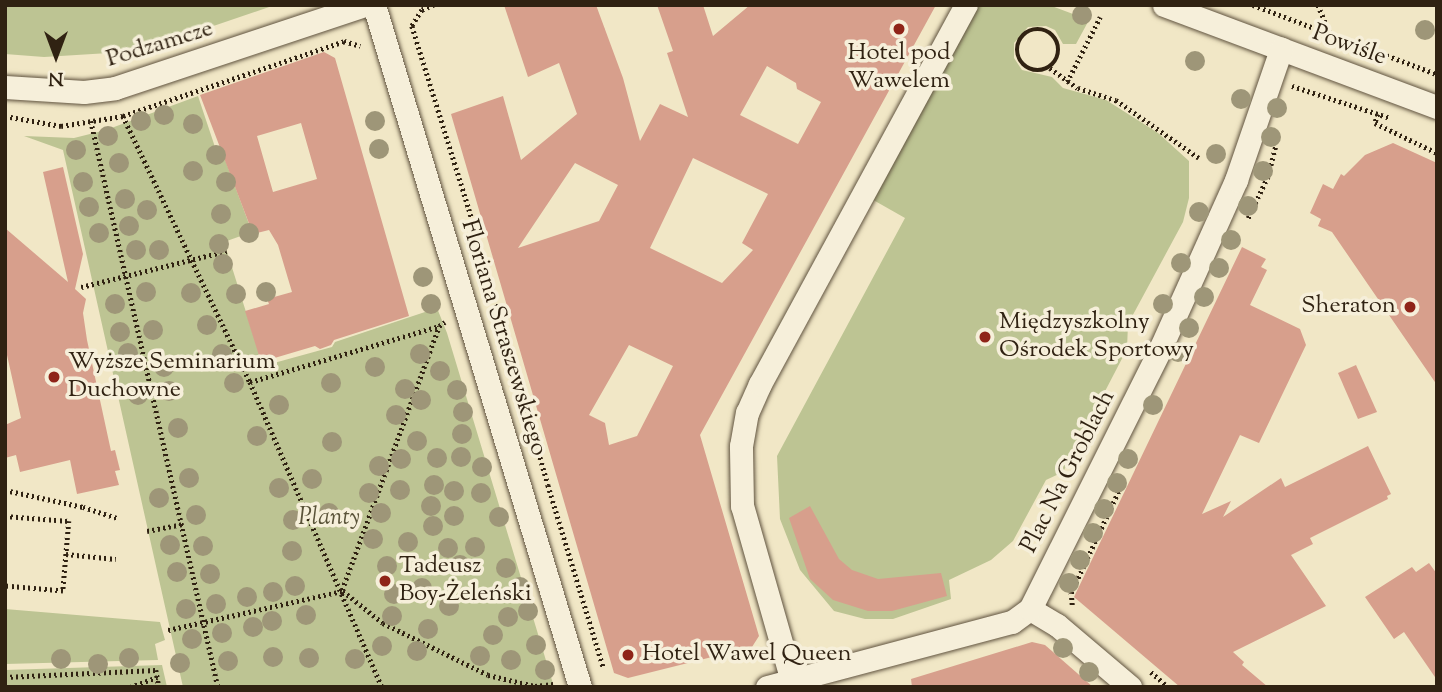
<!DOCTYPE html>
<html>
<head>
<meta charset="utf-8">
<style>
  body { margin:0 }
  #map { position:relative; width:1442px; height:692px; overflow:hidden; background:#f1e7c6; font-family:"Sorts Mill Goudy",serif }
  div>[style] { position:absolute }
  .green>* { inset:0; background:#bdc493 }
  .building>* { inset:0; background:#d79f8c }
  .path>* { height:4.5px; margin-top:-2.25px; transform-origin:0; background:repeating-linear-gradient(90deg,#302212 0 2px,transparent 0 5.5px) }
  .path>.ring { margin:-2.25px; padding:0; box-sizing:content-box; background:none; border:4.5px solid #302212; border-radius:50% }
  .roads { filter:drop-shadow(0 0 2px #60533f) drop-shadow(0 0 2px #60533f) }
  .minor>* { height:23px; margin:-11.5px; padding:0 11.5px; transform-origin:11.5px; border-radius:11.5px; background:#f6efda }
  .trees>* { width:20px; height:20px; margin:-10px; border-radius:50%; background:#9e9678 }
  .dots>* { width:19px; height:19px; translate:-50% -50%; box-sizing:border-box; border:4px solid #f6efda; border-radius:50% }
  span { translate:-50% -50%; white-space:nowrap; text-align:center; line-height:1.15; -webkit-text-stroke:7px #f6efda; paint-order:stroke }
  .street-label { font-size:24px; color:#302212 }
  .poi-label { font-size:24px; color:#302212 }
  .right { translate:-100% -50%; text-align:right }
  .left { translate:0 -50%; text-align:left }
  .park-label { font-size:24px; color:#5a5339; font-style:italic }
  .frame { position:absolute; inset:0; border:7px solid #302212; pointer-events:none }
  .north { position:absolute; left:21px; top:21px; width:70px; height:70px; -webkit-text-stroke:5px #f6efda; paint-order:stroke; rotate:180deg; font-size:19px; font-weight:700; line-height:28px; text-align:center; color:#302212 }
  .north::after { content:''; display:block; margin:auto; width:24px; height:32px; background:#302212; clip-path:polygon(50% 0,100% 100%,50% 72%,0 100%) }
</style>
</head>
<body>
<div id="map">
  <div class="green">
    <i style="clip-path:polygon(5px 5px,275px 5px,181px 37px,125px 52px,44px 57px,5px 54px)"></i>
    <i style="clip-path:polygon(978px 5px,1049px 5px,1089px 20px,1076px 44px,1063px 44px,1055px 30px,1046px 26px,1028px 27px,1014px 43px,1014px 58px,1022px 70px,1052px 77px,1063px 88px,1106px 100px,1158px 133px,1189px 161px,1189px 198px,1183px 222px,1128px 324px,1127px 349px,1063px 472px,1046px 480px,1013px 541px,991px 560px,949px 580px,951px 599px,893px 619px,865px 619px,834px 611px,800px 570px,780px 519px,777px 456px,905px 218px,868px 197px)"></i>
    <i style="clip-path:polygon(198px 96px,215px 147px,220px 146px,252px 232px,224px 242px,263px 366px,332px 347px,335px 342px,437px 308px,447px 333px,554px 687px,183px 687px,63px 150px,24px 136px,74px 138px,106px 130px)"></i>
    <i style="clip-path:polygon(5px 609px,160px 622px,165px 640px,155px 644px,158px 660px,5px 664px)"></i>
    <i style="clip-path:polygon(162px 665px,167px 687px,5px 687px,5px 670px)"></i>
  </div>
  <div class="building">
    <i style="clip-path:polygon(evenodd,504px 5px,596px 5px,623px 78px,640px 141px,660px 104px,688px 117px,667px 53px,673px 51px,657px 5px,703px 5px,713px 36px,750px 5px,936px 5px,700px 435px,759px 636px,752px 647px,628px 678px,614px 673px,451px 114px,503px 96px,521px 160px,577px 114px,559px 63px,528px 77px,504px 5px,767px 66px,796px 83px,797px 89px,821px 102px,798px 144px,740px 115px,767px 66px,504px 5px,693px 158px,768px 194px,742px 243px,753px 250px,722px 283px,650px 248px,693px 158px,504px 5px,575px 163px,618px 185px,599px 221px,518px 248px,575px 163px,504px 5px,629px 345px,673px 366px,637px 436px,609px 445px,605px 423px,589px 415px,629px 345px)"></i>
    <i style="clip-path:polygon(evenodd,324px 52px,335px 58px,409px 316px,334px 340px,331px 345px,320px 349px,315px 346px,261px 362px,245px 311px,269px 304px,267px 299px,292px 292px,278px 245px,269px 230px,253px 234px,200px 95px,324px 52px,301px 123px,317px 179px,273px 192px,257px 136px,301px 123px)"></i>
    <i style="clip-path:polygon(1393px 143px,1437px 163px,1437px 385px,1332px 232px,1318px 226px,1321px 219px,1310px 213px,1323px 184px,1333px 189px,1341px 174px,1344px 176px,1365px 155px)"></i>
    <i style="clip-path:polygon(63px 167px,83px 254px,75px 289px,86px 299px,83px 313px,87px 340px,111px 451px,115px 450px,120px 470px,115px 471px,119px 485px,77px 494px,70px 460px,20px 472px,16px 455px,5px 458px,5px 425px,21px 418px,5px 346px,5px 228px,68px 282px,43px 172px)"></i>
    <i style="clip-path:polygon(1242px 247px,1266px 259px,1261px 267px,1267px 270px,1250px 305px,1300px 329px,1306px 345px,1259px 443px,1240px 435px,1202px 514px,1231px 501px,1223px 517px,1281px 478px,1285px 487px,1368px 446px,1391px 494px,1387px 496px,1388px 499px,1310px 538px,1313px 544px,1291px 555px,1326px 606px,1233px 652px,1244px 662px,1242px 665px,1268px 687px,1180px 687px,1074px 597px)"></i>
    <i style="clip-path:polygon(1356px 365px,1377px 412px,1358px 419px,1338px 373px)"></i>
    <i style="clip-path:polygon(810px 506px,839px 559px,852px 570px,878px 579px,941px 573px,947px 596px,892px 611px,868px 611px,833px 600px,810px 579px,789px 518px)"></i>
    <i style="clip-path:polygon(1429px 563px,1437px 574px,1437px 680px,1404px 632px,1394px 639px,1365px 597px,1412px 567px,1416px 572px)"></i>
    <i style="clip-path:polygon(1032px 642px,1045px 645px,1093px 687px,912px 687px,911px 679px)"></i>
  </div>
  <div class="path">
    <i style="left:434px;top:5px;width:13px;rotate:157deg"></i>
    <i style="left:422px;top:10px;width:19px;rotate:122deg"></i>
    <i style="left:412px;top:26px;width:192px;rotate:72.7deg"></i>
    <i style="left:469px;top:209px;width:287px;rotate:74deg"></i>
    <i style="left:548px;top:485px;width:192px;rotate:73.1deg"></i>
    <i style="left:1253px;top:5px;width:197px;rotate:20.6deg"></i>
    <i style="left:1318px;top:5px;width:33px;rotate:67deg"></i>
    <i style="left:1331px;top:35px;width:9px;rotate:111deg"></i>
    <i style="left:1081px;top:10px;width:5px;rotate:-68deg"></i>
    <i class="ring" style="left:1017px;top:29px;width:37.5px;height:37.5px"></i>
    <i style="left:1050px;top:68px;width:34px;rotate:36deg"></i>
    <i style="left:1078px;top:88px;width:40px;rotate:18deg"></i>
    <i style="left:1116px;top:100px;width:101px;rotate:34.9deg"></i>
    <i style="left:1067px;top:82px;width:73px;rotate:-63.1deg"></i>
    <i style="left:1292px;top:86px;width:103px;rotate:18.1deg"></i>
    <i style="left:1378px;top:114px;width:9px;rotate:108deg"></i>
    <i style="left:1375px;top:123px;width:69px;rotate:25.8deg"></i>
    <i style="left:5px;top:116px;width:57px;rotate:10.1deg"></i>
    <i style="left:61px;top:126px;width:63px;rotate:-9.2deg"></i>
    <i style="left:123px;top:116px;width:233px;rotate:-18.7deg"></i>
    <i style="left:344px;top:41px;width:17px;rotate:17deg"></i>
    <i style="left:123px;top:116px;width:295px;rotate:64.5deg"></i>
    <i style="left:250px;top:382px;width:332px;rotate:66.6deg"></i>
    <i style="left:91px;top:121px;width:580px;rotate:77.35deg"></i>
    <i style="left:1248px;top:218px;width:47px;rotate:-64.5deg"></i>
    <i style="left:1268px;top:176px;width:32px;rotate:-76deg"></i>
    <i style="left:81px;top:287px;width:150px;rotate:-13.9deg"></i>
    <i style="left:250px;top:382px;width:197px;rotate:-16.5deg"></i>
    <i style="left:439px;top:326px;width:7px;rotate:-34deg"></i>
    <i style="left:5px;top:490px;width:80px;rotate:12.3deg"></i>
    <i style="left:83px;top:507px;width:38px;rotate:18deg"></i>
    <i style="left:5px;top:516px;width:64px;rotate:4.5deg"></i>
    <i style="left:69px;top:521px;width:70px;rotate:94.9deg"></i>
    <i style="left:63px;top:591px;width:58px;rotate:-175.1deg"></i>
    <i style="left:147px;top:531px;width:36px;rotate:-11deg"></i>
    <i style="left:66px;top:554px;width:50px;rotate:5.7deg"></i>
    <i style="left:342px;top:590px;width:281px;rotate:-69.8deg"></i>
    <i style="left:343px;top:591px;width:51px;rotate:38.7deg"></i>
    <i style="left:383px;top:623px;width:117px;rotate:26.3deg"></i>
    <i style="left:488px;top:675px;width:48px;rotate:13.2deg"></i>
    <i style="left:535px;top:686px;width:19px;rotate:-6deg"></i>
    <i style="left:1072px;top:605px;width:12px;rotate:-95deg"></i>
    <i style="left:1071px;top:593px;width:116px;rotate:-65deg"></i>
    <i style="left:168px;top:630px;width:178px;rotate:-12.6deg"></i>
    <i style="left:1151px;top:672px;width:23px;rotate:41deg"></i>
    <i style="left:5px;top:677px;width:151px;rotate:-2.7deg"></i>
    <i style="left:156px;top:670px;width:17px;rotate:80deg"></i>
    <i style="left:130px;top:687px;width:29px;rotate:-20deg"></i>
  </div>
  <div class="roads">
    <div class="minor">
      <i style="left:374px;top:5px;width:712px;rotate:73.19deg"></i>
      <i style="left:1164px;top:5px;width:291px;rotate:20.5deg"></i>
      <i style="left:5px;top:87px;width:79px;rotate:3.6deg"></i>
      <i style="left:84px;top:92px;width:31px;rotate:-7deg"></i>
      <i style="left:115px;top:88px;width:262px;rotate:-18.4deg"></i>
      <i style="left:1030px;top:609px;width:31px;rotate:31deg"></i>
      <i style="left:1057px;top:625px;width:96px;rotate:40.3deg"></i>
      <i style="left:792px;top:681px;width:182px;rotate:-105.9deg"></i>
      <i style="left:742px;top:506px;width:60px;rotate:-91deg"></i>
      <i style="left:741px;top:446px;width:34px;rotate:-80deg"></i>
      <i style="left:747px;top:413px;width:32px;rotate:-66deg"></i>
      <i style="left:760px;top:384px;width:431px;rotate:-61.5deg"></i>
      <i style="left:767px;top:687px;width:253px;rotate:-14.9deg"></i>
      <i style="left:1012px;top:622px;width:22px;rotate:-36deg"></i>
      <i style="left:1030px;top:609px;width:293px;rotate:-63.4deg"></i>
      <i style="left:1161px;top:347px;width:183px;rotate:-65.8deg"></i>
      <i style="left:1236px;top:180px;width:139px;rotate:-71deg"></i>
    </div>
  </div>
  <div class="trees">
    <i style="left:1082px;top:15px"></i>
    <i style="left:1425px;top:30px"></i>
    <i style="left:1195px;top:61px"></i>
    <i style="left:1241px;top:99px"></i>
    <i style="left:1277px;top:108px"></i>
    <i style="left:164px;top:115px"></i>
    <i style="left:141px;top:121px"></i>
    <i style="left:375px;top:121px"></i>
    <i style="left:193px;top:124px"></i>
    <i style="left:108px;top:136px"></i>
    <i style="left:1271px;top:137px"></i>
    <i style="left:379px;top:149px"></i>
    <i style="left:76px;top:150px"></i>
    <i style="left:1216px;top:154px"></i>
    <i style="left:216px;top:155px"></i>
    <i style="left:119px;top:163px"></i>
    <i style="left:193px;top:171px"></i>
    <i style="left:1263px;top:171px"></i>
    <i style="left:83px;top:182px"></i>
    <i style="left:226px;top:182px"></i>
    <i style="left:125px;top:199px"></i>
    <i style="left:1248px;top:206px"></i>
    <i style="left:89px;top:207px"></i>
    <i style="left:147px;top:210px"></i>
    <i style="left:1199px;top:212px"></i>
    <i style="left:221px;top:214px"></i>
    <i style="left:129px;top:226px"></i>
    <i style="left:99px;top:233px"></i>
    <i style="left:249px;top:233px"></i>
    <i style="left:1231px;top:240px"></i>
    <i style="left:219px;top:244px"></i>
    <i style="left:136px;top:250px"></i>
    <i style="left:159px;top:250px"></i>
    <i style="left:1181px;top:263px"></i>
    <i style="left:223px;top:264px"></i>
    <i style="left:1219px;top:268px"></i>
    <i style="left:423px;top:277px"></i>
    <i style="left:146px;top:292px"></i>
    <i style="left:266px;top:292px"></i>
    <i style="left:191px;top:293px"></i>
    <i style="left:236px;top:294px"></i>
    <i style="left:1204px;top:297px"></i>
    <i style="left:115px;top:304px"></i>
    <i style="left:431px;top:304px"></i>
    <i style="left:1163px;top:304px"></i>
    <i style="left:207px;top:325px"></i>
    <i style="left:1189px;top:328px"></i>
    <i style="left:153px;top:330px"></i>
    <i style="left:120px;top:332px"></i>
    <i style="left:1178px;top:352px"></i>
    <i style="left:128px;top:353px"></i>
    <i style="left:222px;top:354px"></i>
    <i style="left:420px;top:354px"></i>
    <i style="left:164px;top:367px"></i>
    <i style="left:375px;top:367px"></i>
    <i style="left:440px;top:371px"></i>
    <i style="left:234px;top:383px"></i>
    <i style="left:331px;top:383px"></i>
    <i style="left:405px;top:389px"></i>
    <i style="left:457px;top:390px"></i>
    <i style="left:169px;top:391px"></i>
    <i style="left:138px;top:395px"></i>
    <i style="left:421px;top:400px"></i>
    <i style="left:279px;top:405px"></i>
    <i style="left:1153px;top:405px"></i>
    <i style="left:463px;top:412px"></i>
    <i style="left:396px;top:415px"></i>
    <i style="left:178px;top:428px"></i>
    <i style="left:462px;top:434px"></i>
    <i style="left:257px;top:436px"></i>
    <i style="left:417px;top:441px"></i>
    <i style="left:332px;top:442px"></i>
    <i style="left:461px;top:457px"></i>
    <i style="left:437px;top:458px"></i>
    <i style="left:401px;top:459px"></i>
    <i style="left:1128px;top:459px"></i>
    <i style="left:379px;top:466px"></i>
    <i style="left:482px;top:467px"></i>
    <i style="left:189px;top:478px"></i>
    <i style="left:312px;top:479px"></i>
    <i style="left:1117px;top:483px"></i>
    <i style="left:434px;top:485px"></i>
    <i style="left:279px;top:488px"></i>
    <i style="left:400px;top:490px"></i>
    <i style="left:454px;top:491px"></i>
    <i style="left:369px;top:493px"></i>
    <i style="left:481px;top:493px"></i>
    <i style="left:159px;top:498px"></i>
    <i style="left:431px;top:506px"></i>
    <i style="left:1104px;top:509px"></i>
    <i style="left:329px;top:513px"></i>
    <i style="left:381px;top:513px"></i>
    <i style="left:196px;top:515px"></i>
    <i style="left:454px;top:516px"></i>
    <i style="left:499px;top:517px"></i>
    <i style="left:293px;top:520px"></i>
    <i style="left:433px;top:526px"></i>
    <i style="left:1093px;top:533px"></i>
    <i style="left:373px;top:539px"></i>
    <i style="left:408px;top:542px"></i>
    <i style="left:170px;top:545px"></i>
    <i style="left:203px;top:546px"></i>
    <i style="left:475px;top:547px"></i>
    <i style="left:448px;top:548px"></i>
    <i style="left:292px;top:551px"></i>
    <i style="left:1080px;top:560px"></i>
    <i style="left:460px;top:565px"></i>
    <i style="left:387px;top:566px"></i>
    <i style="left:506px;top:568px"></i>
    <i style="left:177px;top:572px"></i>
    <i style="left:210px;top:574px"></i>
    <i style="left:1069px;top:583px"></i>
    <i style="left:295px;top:586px"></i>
    <i style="left:520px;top:587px"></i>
    <i style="left:422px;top:588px"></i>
    <i style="left:273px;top:592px"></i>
    <i style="left:394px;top:594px"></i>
    <i style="left:247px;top:597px"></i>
    <i style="left:216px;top:604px"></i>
    <i style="left:449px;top:606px"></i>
    <i style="left:186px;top:609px"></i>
    <i style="left:528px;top:611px"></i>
    <i style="left:306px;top:615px"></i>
    <i style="left:392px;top:616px"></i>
    <i style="left:508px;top:617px"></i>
    <i style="left:272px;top:621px"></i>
    <i style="left:253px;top:627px"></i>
    <i style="left:428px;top:629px"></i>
    <i style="left:222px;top:633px"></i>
    <i style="left:493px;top:635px"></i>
    <i style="left:192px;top:639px"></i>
    <i style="left:536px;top:645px"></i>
    <i style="left:382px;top:646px"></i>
    <i style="left:1063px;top:648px"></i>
    <i style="left:417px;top:651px"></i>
    <i style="left:480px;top:656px"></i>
    <i style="left:273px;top:657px"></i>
    <i style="left:129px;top:658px"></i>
    <i style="left:309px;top:658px"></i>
    <i style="left:61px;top:659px"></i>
    <i style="left:355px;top:659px"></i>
    <i style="left:511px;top:660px"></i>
    <i style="left:228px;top:661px"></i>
    <i style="left:180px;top:663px"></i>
    <i style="left:98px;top:664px"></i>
    <i style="left:545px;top:670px"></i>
    <i style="left:1089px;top:672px"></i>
  </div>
  <div class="dots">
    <i style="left:899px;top:29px;background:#8f2418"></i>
    <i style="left:1410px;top:307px;background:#8f2418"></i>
    <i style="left:985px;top:337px;background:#8f2418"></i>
    <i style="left:54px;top:377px;background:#8f2418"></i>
    <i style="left:385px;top:581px;background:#8f2418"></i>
    <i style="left:628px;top:655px;background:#8f2418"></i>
  </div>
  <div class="street-label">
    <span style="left:160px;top:45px;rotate:-17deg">Podzamcze</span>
    <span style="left:1349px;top:46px;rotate:20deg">Powiśle</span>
    <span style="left:503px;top:338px;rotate:73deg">Floriana Straszewskiego</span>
    <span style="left:1069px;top:472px;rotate:-63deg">Plac Na Groblach</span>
  </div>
  <div class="poi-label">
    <span style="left:899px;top:68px">Hotel pod<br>Wawelem</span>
    <span class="right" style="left:1396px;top:307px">Sheraton</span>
    <span class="left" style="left:999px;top:337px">Międzyszkolny<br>Ośrodek Sportowy</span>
    <span class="left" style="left:68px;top:377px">Wyższe Seminarium<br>Duchowne</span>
    <span class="left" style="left:399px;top:581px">Tadeusz<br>Boy-Żeleński</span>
    <span class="left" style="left:642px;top:655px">Hotel Wawel Queen</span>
  </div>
  <div class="park-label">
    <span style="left:329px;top:519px">Planty</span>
  </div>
  <div class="frame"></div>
  <div class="north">N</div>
</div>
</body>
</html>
